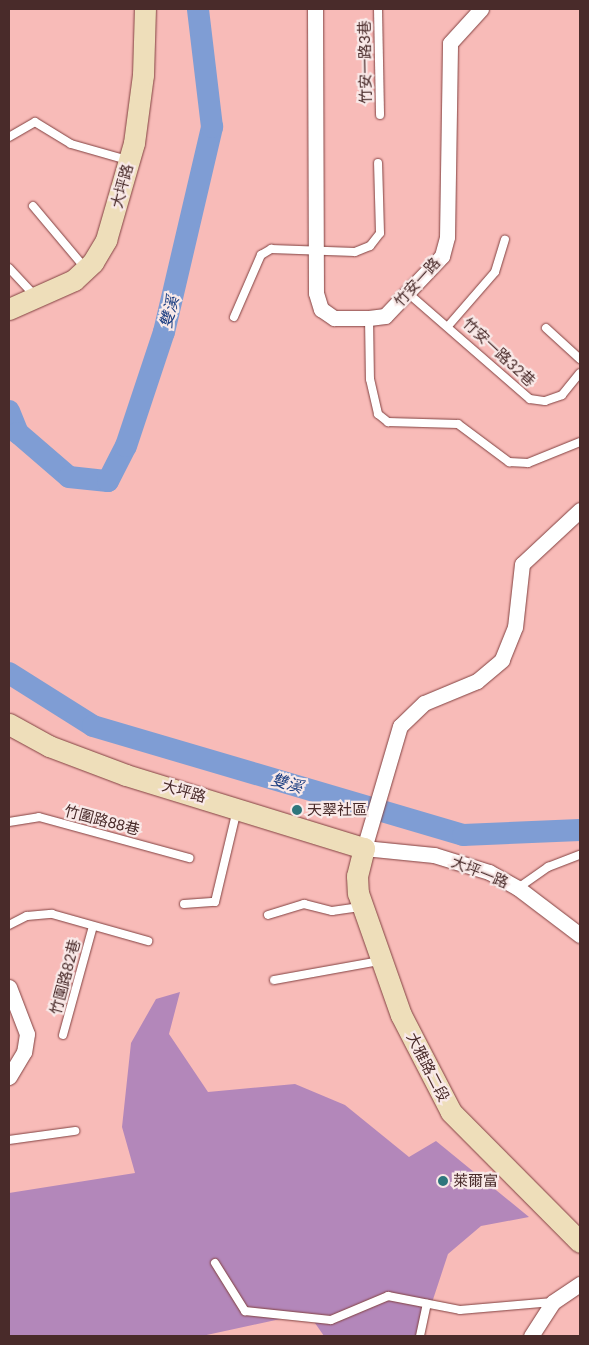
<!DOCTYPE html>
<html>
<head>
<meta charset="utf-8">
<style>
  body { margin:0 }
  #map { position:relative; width:589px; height:1345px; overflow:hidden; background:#f8bbb8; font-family:Lato,"Noto Sans TC",sans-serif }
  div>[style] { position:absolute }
  .forest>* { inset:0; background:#b387ba }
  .river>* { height:22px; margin:-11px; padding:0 11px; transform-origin:11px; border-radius:11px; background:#7f9dd4 }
  .roads { filter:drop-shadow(0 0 1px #824140) drop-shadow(0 0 1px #824140) }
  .lane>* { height:8px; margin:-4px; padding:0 4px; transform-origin:4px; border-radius:4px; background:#fff }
  .street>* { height:15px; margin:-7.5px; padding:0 7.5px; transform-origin:7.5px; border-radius:7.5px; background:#fff }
  .secondary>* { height:21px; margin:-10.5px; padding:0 10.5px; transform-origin:10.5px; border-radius:10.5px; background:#eedeba }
  .dots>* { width:14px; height:14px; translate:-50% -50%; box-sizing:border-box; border:2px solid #f9e9e8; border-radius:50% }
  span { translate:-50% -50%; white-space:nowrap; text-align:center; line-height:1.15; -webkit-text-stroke:4.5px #f9e9e8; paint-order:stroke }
  .street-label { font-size:15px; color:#492b2a }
  .poi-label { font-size:15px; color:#492b2a }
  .left { translate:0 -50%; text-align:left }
  .water-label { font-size:16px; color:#204183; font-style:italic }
  .frame { position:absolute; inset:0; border:10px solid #492b2a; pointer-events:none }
</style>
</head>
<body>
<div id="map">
  <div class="forest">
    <i style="clip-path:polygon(180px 992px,169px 1034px,208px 1092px,295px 1084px,345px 1105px,409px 1157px,436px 1141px,529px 1217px,481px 1226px,448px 1254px,421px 1336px,324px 1336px,308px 1313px,202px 1336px,9px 1336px,9px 1193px,135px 1173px,122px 1127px,131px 1043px,156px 999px)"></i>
  </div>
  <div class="river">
    <i style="left:9px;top:411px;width:24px;rotate:68deg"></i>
    <i style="left:18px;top:433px;width:67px;rotate:40.8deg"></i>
    <i style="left:69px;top:477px;width:39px;rotate:6deg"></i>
    <i style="left:108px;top:481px;width:39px;rotate:-63deg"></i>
    <i style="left:126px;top:446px;width:120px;rotate:-71.6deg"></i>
    <i style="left:164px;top:332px;width:211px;rotate:-76.8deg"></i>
    <i style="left:212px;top:127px;width:119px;rotate:-96.8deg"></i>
    <i style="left:9px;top:673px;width:99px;rotate:32.2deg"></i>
    <i style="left:93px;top:726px;width:386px;rotate:16.4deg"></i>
    <i style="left:463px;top:835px;width:117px;rotate:-2.4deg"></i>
  </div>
  <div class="roads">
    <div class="lane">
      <i style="left:378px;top:9px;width:106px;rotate:88.9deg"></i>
      <i style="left:9px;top:137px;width:30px;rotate:-30deg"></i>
      <i style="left:35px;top:122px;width:42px;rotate:31.4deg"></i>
      <i style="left:71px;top:144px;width:58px;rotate:15.9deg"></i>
      <i style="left:33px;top:206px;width:81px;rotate:50deg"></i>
      <i style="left:9px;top:268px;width:38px;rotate:47deg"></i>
      <i style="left:409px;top:294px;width:160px;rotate:41deg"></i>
      <i style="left:530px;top:399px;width:15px;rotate:8deg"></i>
      <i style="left:545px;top:401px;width:18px;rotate:-19deg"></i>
      <i style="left:562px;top:395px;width:28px;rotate:-51deg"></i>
      <i style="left:234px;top:317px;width:68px;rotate:-66.5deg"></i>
      <i style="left:261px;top:255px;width:12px;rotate:-31deg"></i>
      <i style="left:271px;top:249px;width:84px;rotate:2deg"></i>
      <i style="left:355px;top:252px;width:16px;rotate:-22deg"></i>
      <i style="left:370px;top:246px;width:16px;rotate:-52deg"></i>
      <i style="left:380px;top:233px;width:70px;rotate:-91.6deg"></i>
      <i style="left:369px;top:318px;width:61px;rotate:89.1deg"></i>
      <i style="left:370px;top:379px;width:36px;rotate:77deg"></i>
      <i style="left:378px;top:414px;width:13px;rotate:39deg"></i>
      <i style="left:388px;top:422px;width:70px;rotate:1.6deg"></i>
      <i style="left:458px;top:424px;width:64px;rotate:36.7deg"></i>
      <i style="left:509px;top:462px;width:19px;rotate:3deg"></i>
      <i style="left:528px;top:463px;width:56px;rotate:-22deg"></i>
      <i style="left:449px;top:325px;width:70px;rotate:-49deg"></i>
      <i style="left:495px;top:272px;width:34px;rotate:-73deg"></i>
      <i style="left:546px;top:328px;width:46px;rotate:42.4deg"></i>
      <i style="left:9px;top:822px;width:30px;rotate:-9deg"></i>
      <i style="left:39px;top:817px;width:156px;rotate:15.3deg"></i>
      <i style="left:518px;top:888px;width:37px;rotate:-35deg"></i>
      <i style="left:548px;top:867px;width:34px;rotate:-21deg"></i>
      <i style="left:184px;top:904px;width:31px;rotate:-4deg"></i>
      <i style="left:215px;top:902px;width:95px;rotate:-76.6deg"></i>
      <i style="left:268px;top:915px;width:38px;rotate:-17deg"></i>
      <i style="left:304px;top:904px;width:29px;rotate:14deg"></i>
      <i style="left:332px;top:911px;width:30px;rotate:-8deg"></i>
      <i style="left:9px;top:925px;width:20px;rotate:-27deg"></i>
      <i style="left:27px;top:916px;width:25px;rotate:-5deg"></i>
      <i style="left:52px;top:914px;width:100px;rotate:15.7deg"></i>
      <i style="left:274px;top:980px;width:108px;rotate:-10.2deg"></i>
      <i style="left:63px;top:1035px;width:113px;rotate:-74.6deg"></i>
      <i style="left:9px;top:1140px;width:67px;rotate:-7.8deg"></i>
      <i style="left:215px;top:1263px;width:57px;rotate:58deg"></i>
      <i style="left:245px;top:1311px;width:86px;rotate:6deg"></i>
      <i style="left:331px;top:1320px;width:62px;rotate:-22.8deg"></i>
      <i style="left:388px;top:1296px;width:73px;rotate:11deg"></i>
      <i style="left:460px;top:1310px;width:93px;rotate:-4.9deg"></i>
      <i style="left:420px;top:1336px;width:33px;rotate:-78deg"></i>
    </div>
    <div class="street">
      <i style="left:315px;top:9px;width:284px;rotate:89.8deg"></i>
      <i style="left:316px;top:293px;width:17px;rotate:73deg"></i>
      <i style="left:321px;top:309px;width:16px;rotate:35deg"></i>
      <i style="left:334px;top:318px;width:35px"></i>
      <i style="left:369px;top:318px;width:16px;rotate:-7deg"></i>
      <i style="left:385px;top:316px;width:83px;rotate:-46.5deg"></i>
      <i style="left:442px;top:256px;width:20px;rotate:-75deg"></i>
      <i style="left:447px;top:237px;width:194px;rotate:-89.1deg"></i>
      <i style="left:450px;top:43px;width:46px;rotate:-47.6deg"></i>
      <i style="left:580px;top:510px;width:79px;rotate:137deg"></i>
      <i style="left:522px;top:564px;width:63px;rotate:96.3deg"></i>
      <i style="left:515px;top:627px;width:35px;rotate:112deg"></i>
      <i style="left:502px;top:660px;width:33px;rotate:140deg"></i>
      <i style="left:477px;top:681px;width:57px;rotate:157.5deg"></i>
      <i style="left:424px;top:703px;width:33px;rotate:136deg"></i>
      <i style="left:400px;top:726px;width:127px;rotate:106.4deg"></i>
      <i style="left:364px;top:848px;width:70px;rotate:5.7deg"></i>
      <i style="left:434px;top:855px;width:58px;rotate:17.2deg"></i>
      <i style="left:489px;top:872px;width:33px;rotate:29deg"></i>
      <i style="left:518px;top:888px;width:78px;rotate:37.2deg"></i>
      <i style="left:9px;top:987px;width:50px;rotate:69deg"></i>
      <i style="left:27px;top:1034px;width:18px;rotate:99deg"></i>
      <i style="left:24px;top:1052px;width:29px;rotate:121deg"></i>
      <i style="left:531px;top:1336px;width:40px;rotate:-57.1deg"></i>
      <i style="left:553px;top:1302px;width:32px;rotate:-34deg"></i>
    </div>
    <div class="secondary">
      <i style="left:9px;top:309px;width:71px;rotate:-24deg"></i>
      <i style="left:74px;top:280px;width:26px;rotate:-43deg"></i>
      <i style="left:93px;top:262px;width:26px;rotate:-59deg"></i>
      <i style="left:106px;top:240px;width:101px;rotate:-73.9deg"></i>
      <i style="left:134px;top:143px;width:69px;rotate:-82.5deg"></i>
      <i style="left:143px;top:75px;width:66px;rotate:-88.3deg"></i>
      <i style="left:9px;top:724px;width:46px;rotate:28.8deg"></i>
      <i style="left:49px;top:746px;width:82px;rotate:20.6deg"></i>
      <i style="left:126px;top:775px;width:249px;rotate:17.1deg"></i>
      <i style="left:364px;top:848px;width:29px;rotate:104deg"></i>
      <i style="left:357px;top:876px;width:17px;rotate:87deg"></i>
      <i style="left:358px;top:893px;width:129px;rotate:70.6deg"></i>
      <i style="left:401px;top:1015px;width:109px;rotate:62.7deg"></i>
      <i style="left:451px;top:1112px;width:183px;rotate:45.2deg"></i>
    </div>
  </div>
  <div class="dots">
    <i style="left:297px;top:810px;background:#2d767c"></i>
    <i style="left:443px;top:1181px;background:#2d767c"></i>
  </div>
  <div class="street-label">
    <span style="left:365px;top:62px;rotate:-91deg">竹安一路3巷</span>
    <span style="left:122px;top:186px;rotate:-75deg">大坪路</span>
    <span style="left:417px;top:282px;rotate:-48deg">竹安一路</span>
    <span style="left:499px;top:352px;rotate:43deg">竹安一路32巷</span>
    <span style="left:184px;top:791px;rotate:16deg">大坪路</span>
    <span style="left:102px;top:820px;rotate:15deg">竹圍路88巷</span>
    <span style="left:480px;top:872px;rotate:22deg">大坪一路</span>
    <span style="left:65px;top:977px;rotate:-75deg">竹圍路82巷</span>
    <span style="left:428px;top:1067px;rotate:63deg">大雅路二段</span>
  </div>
  <div class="poi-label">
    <span class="left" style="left:307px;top:810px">天翠社區</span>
    <span class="left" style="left:453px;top:1181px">萊爾富</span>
  </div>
  <div class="water-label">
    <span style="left:169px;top:312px;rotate:-76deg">雙溪</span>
    <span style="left:287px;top:783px;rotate:16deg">雙溪</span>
  </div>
  <div class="frame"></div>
</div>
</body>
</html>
